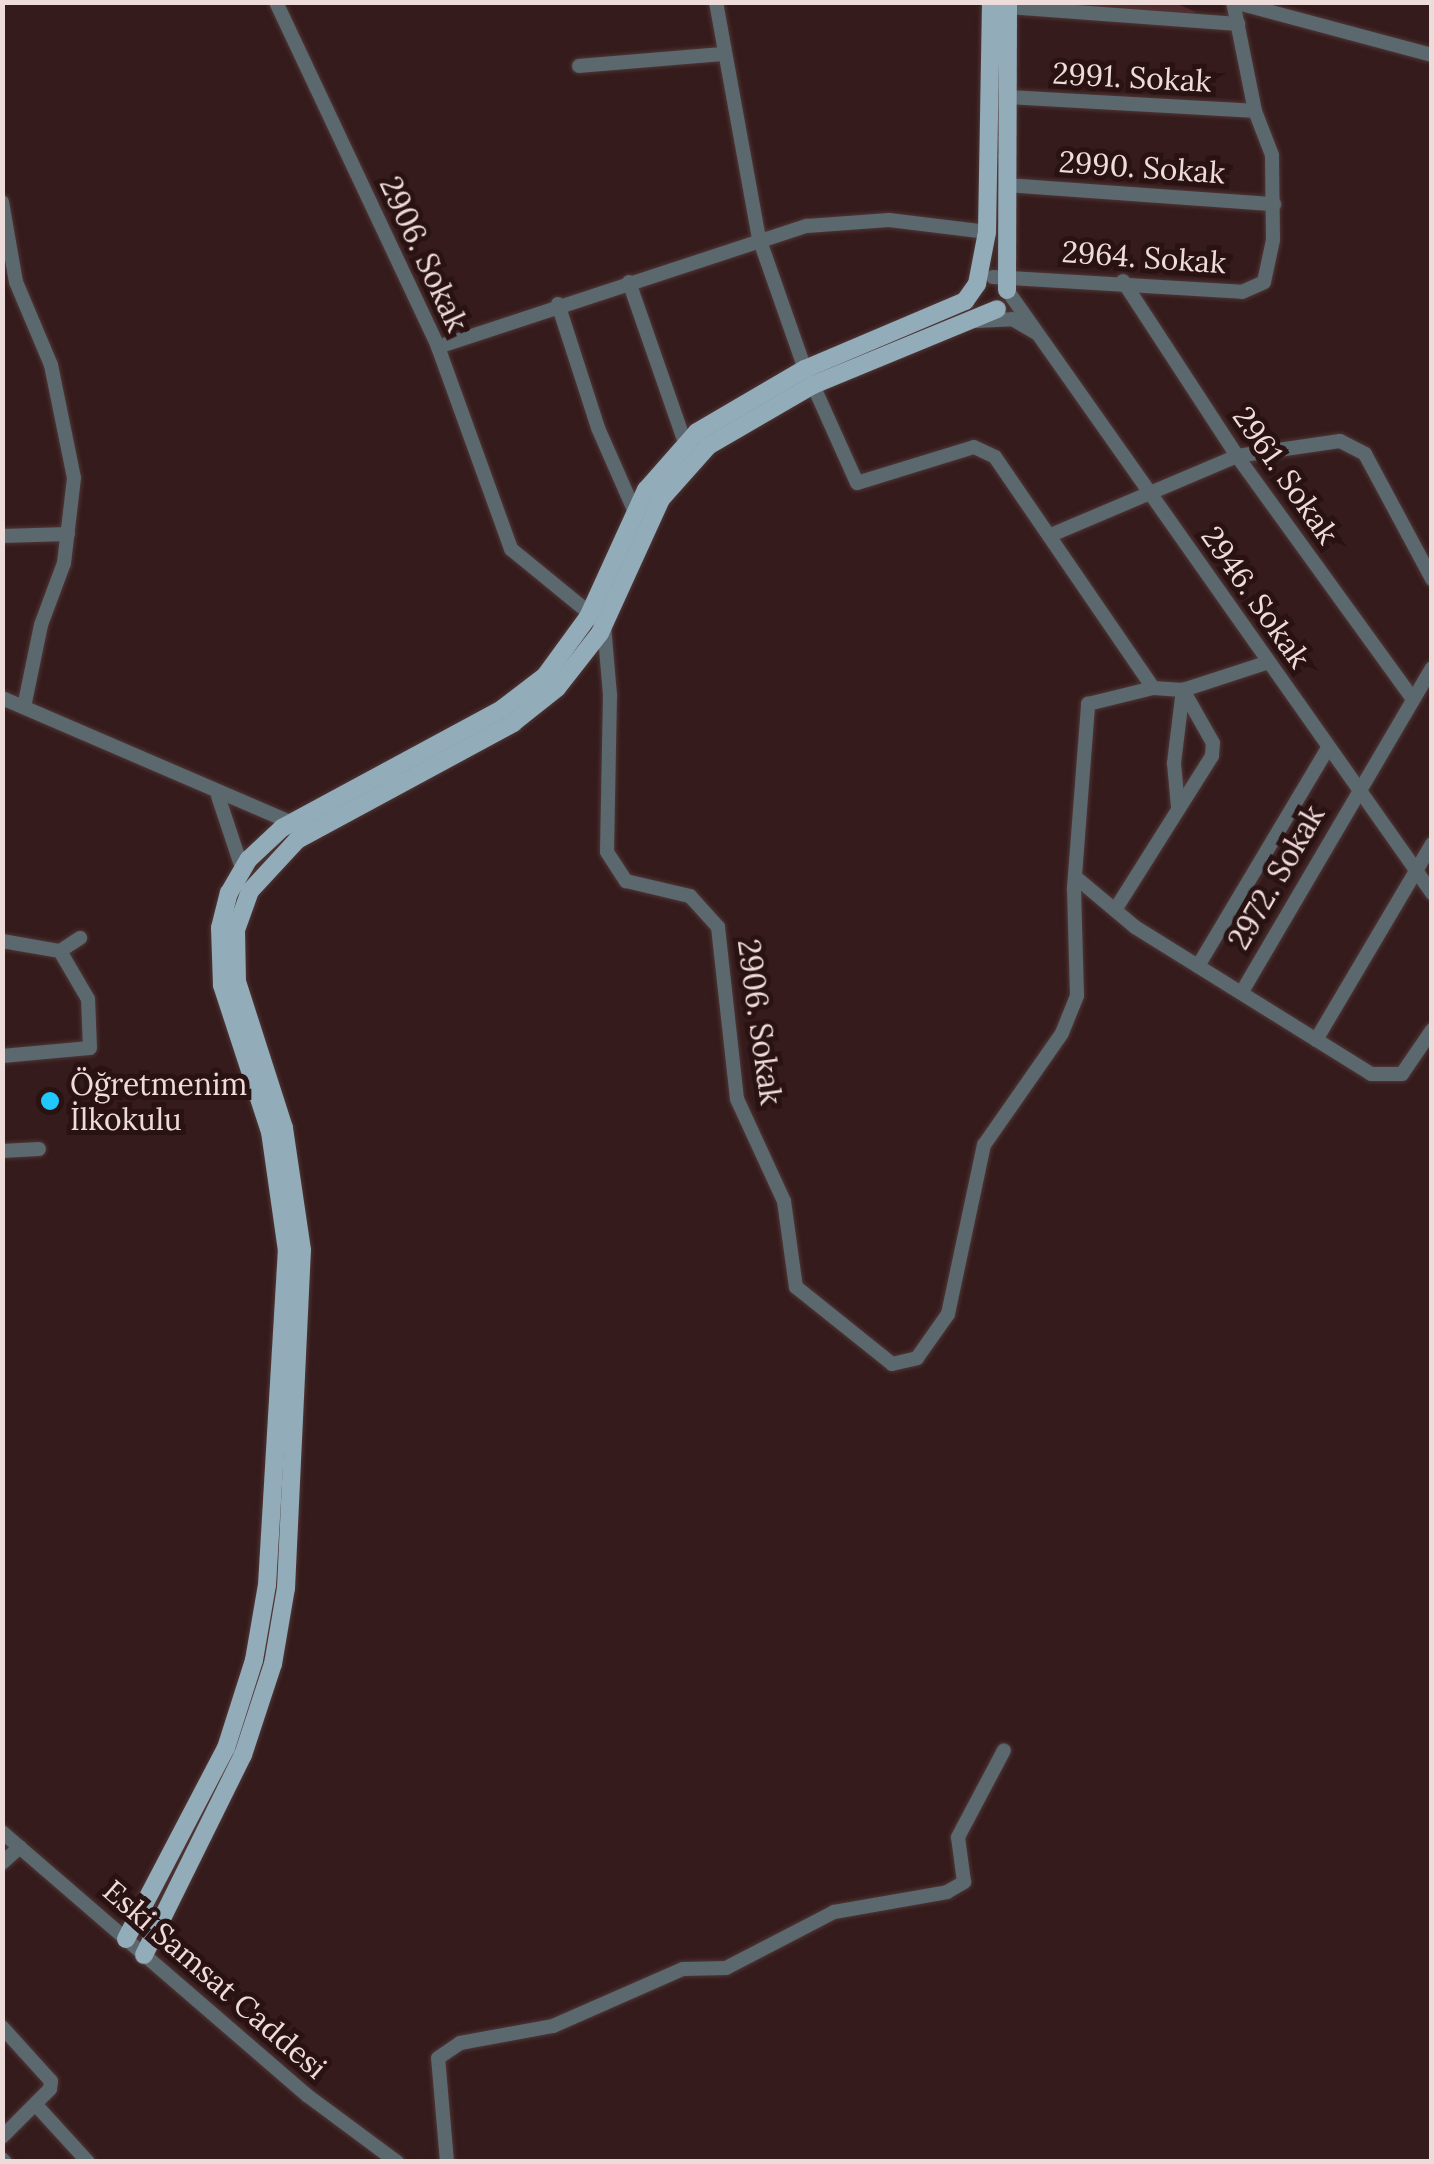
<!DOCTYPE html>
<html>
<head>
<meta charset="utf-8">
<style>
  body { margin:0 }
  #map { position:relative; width:1434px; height:2164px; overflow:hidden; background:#351b1b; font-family:Lora,serif }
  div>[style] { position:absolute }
  .green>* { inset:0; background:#52292a }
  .roads { filter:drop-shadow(0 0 2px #4f3636) drop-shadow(0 0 2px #4f3636) }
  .minor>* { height:14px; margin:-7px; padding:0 7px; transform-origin:7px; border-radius:7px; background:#5b686e }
  .major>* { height:18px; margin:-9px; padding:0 9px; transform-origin:9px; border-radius:9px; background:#92adb9 }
  .dots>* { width:28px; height:28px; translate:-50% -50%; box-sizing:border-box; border:5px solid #2a1212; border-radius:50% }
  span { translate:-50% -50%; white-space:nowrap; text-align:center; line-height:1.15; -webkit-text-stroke:10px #2a1212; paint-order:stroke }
  .street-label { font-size:30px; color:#eedcdb }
  .poi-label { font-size:30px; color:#eedcdb }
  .left { translate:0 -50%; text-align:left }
  .frame { position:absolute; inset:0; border:5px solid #eedcdb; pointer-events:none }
</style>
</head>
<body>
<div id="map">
  <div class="green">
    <i style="clip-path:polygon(1040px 3px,1175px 3px,1196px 12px,1195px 16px)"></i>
  </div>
  <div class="roads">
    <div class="minor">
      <i style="left:276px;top:2px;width:381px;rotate:64.8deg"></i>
      <i style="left:438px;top:347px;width:215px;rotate:70.1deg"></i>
      <i style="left:511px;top:549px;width:120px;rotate:39.3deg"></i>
      <i style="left:604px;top:625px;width:70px;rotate:85.1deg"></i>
      <i style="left:610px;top:695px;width:157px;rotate:91.1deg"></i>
      <i style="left:607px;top:852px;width:35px;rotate:57deg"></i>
      <i style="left:626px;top:881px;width:66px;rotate:13.2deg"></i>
      <i style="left:690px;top:896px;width:42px;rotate:47.9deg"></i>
      <i style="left:718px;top:927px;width:173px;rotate:83.7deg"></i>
      <i style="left:737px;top:1099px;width:112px;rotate:65.3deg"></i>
      <i style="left:784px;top:1201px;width:87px;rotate:82.1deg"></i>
      <i style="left:796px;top:1287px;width:123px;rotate:38.7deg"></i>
      <i style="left:892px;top:1364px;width:26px;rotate:-13deg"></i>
      <i style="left:917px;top:1358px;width:54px;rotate:-54.8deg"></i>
      <i style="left:948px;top:1314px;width:173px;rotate:-78deg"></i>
      <i style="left:984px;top:1145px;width:136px;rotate:-55.1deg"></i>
      <i style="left:1062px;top:1033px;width:40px;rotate:-68deg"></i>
      <i style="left:1077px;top:996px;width:108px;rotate:-91.6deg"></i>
      <i style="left:1074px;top:888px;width:185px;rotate:-85.6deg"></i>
      <i style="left:1088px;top:704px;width:67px;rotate:-13.8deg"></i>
      <i style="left:1153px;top:688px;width:30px;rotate:4deg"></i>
      <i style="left:1183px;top:690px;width:90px;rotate:-18deg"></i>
      <i style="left:716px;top:2px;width:240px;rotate:79.7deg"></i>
      <i style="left:759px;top:238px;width:139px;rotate:70.7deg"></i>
      <i style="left:1234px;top:2px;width:205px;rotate:15deg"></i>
      <i style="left:1008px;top:7px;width:231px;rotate:4.2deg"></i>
      <i style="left:579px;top:66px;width:143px;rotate:-4.8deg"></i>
      <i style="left:1006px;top:97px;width:249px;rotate:3.2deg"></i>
      <i style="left:1006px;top:185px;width:269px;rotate:4.1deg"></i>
      <i style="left:2px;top:202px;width:81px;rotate:80.1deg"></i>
      <i style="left:16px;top:282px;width:90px;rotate:67.1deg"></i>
      <i style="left:51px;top:365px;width:115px;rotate:78.5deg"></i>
      <i style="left:74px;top:478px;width:86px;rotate:96.7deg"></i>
      <i style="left:64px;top:563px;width:66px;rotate:110.4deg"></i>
      <i style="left:41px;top:625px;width:84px;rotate:101.7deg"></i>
      <i style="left:993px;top:277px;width:249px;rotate:3.4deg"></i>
      <i style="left:1242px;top:292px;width:24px;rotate:-24deg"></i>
      <i style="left:1264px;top:282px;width:43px;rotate:-77.9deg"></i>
      <i style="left:1273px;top:240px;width:85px;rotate:-90.7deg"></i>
      <i style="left:1272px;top:155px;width:47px;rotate:-111.1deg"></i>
      <i style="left:1255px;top:111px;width:111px;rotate:-101.4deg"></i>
      <i style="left:1123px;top:281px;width:209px;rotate:56.9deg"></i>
      <i style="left:1237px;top:456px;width:296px;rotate:54.1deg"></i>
      <i style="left:629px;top:282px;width:170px;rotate:70.8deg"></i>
      <i style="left:1007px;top:290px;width:738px;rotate:54.82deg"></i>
      <i style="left:558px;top:304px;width:130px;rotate:72.1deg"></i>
      <i style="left:598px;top:428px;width:90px;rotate:66.3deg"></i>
      <i style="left:977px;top:321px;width:35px;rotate:-3deg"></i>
      <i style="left:1012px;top:319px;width:28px;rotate:30deg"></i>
      <i style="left:438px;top:347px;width:388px;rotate:-18.2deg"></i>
      <i style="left:807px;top:226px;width:82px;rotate:-4.2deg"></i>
      <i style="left:889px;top:220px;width:99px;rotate:7deg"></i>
      <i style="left:813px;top:385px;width:107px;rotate:65.8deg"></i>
      <i style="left:857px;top:483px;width:122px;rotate:-17.1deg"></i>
      <i style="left:974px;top:447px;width:23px;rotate:25deg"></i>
      <i style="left:995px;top:457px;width:280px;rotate:55.6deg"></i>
      <i style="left:1051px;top:535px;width:202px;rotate:-23deg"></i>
      <i style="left:1237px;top:456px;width:104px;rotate:-8.3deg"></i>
      <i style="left:1340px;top:441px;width:28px;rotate:27deg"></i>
      <i style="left:1365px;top:454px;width:142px;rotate:61.8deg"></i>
      <i style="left:2px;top:536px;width:66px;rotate:-1.7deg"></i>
      <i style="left:2px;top:698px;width:323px;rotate:23.3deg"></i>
      <i style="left:218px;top:796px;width:76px;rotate:71.6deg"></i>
      <i style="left:1178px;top:807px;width:44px;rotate:-95.2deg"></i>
      <i style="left:1174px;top:763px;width:74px;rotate:-83deg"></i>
      <i style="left:1079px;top:880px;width:73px;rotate:40deg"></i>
      <i style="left:1135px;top:927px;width:278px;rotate:31.9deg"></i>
      <i style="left:1371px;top:1074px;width:31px"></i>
      <i style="left:1402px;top:1074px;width:53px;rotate:-55.7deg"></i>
      <i style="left:1115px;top:910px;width:182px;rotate:-57.8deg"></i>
      <i style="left:1212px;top:756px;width:13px;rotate:-86deg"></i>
      <i style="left:1213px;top:743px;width:61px;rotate:-119.5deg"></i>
      <i style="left:2px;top:941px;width:59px;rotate:9.8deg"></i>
      <i style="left:60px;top:951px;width:24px;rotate:-33deg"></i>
      <i style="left:1198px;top:966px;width:254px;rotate:-59.2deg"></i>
      <i style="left:1243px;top:990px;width:373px;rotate:-59.6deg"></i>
      <i style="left:1316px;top:1040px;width:228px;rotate:-59.4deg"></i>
      <i style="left:2px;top:1056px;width:88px;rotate:-5.2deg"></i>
      <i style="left:90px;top:1048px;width:49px;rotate:-92.3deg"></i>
      <i style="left:88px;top:999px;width:56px;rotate:-120.3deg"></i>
      <i style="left:2px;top:1151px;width:37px;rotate:-3deg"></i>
      <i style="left:2px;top:1832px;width:404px;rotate:40.8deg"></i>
      <i style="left:308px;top:2096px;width:111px;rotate:36.6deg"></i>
      <i style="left:2px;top:1863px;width:24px;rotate:-42deg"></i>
      <i style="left:2px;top:2027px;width:73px;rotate:47.8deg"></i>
      <i style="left:51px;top:2081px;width:8px;rotate:97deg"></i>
      <i style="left:50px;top:2089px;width:68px;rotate:135deg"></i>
      <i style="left:36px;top:2105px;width:77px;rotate:47.6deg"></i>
      <i style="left:2px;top:2159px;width:4px;rotate:45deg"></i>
      <i style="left:447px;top:2162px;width:104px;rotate:-94.9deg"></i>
      <i style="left:438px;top:2058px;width:27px;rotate:-34deg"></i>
      <i style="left:460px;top:2043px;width:95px;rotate:-10.4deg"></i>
      <i style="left:553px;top:2026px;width:142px;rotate:-23.7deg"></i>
      <i style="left:683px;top:1969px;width:43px;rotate:-1.3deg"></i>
      <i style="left:726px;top:1968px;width:122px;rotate:-27.4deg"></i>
      <i style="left:834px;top:1912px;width:115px;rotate:-10deg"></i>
      <i style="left:947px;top:1892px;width:20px;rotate:-30deg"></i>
      <i style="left:964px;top:1882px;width:45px;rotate:-97.6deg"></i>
      <i style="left:958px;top:1837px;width:98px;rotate:-62.1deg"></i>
    </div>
    <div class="major">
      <i style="left:1007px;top:290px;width:288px;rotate:-89.8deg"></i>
      <i style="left:126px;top:1939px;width:216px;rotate:-62.4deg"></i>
      <i style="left:226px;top:1748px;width:92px;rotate:-72.3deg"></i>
      <i style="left:254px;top:1660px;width:76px;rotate:-80.2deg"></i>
      <i style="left:267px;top:1585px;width:335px;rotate:-86.6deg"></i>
      <i style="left:287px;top:1251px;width:120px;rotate:-98.1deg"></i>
      <i style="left:270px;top:1132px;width:155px;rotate:-108.1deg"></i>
      <i style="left:222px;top:985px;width:57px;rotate:-92deg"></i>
      <i style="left:220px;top:928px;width:36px;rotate:-76deg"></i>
      <i style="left:229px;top:893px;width:39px;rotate:-60deg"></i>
      <i style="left:249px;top:859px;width:45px;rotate:-43.2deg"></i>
      <i style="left:282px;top:828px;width:250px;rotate:-28.4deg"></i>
      <i style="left:502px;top:709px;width:54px;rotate:-37.5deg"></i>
      <i style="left:545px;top:676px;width:73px;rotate:-53.9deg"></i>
      <i style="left:588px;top:617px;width:140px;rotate:-65.5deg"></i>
      <i style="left:646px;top:490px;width:77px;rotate:-48.7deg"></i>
      <i style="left:697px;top:432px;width:125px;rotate:-30.3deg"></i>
      <i style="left:805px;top:369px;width:174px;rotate:-23deg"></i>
      <i style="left:965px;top:301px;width:21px;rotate:-55deg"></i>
      <i style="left:977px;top:284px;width:53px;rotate:-79.1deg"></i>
      <i style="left:987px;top:232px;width:230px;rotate:-89deg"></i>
      <i style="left:144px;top:1955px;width:223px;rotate:-63.7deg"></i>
      <i style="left:243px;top:1755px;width:96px;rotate:-71.8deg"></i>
      <i style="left:273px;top:1664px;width:77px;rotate:-80.3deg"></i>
      <i style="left:286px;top:1588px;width:338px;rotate:-87.3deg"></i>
      <i style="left:302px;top:1250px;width:123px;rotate:-98.4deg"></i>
      <i style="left:284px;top:1128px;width:153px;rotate:-107.8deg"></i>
      <i style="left:237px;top:982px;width:52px;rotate:-91.1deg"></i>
      <i style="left:236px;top:930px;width:41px;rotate:-70.3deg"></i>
      <i style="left:250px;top:891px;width:69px;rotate:-47.3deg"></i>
      <i style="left:297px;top:840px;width:246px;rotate:-28.4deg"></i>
      <i style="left:513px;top:723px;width:56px;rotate:-38.5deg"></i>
      <i style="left:557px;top:688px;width:70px;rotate:-52deg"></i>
      <i style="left:600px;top:633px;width:147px;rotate:-65.5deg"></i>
      <i style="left:661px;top:499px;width:71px;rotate:-48.4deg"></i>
      <i style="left:708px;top:446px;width:121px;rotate:-30.2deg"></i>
      <i style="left:813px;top:385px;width:199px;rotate:-22.4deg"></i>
    </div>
  </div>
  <div class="dots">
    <i style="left:50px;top:1101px;background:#20c9fd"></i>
  </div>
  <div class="street-label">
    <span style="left:1132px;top:77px;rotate:3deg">2991. Sokak</span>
    <span style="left:1142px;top:167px;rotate:4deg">2990. Sokak</span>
    <span style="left:424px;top:254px;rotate:65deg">2906. Sokak</span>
    <span style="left:1144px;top:257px;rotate:4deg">2964. Sokak</span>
    <span style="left:1286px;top:475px;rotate:55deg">2961. Sokak</span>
    <span style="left:1256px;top:597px;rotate:55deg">2946. Sokak</span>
    <span style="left:1276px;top:877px;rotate:-60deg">2972. Sokak</span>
    <span style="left:760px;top:1022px;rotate:82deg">2906. Sokak</span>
    <span style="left:215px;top:1979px;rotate:41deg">Eski Samsat Caddesi</span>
  </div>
  <div class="poi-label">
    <span class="left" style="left:70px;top:1101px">Öğretmenim<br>İlkokulu</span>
  </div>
  <div class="frame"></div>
</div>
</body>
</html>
